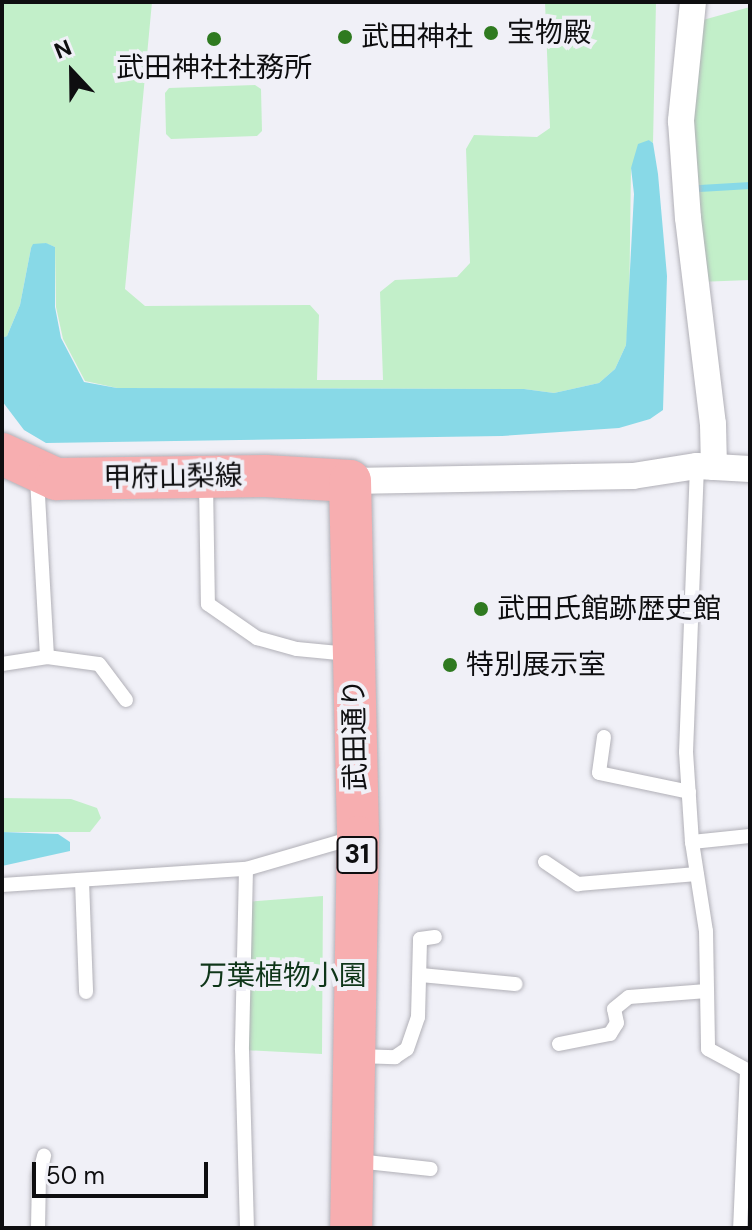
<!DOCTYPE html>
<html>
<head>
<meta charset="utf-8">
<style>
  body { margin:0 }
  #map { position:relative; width:752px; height:1230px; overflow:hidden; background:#f0f0f7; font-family:"DM Sans","Noto Sans JP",sans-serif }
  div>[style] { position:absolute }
  .green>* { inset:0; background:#c2efc9 }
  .water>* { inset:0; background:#88d9e7 }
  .stream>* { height:7px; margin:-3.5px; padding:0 3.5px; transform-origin:3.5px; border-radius:3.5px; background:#88d9e7 }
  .roads { filter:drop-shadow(0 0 2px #b1b0b7) drop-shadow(0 0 2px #b1b0b7) }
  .service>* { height:14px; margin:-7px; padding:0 7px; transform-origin:7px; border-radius:7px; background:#fff }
  .minor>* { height:26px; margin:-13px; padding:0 13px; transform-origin:13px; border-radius:13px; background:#fff }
  .primary>* { height:42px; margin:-21px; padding:0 21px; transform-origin:21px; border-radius:21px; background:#f7aeb0 }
  .dots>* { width:22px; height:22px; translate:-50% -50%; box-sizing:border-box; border:4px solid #f0f0f7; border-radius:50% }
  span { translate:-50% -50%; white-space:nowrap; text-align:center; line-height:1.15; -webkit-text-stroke:8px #f0f0f7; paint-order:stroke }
  .shield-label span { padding:2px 6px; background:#f0f0f7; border:2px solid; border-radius:6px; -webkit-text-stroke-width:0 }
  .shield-label { font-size:26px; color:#0e0e10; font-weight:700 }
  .poi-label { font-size:28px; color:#0e0e10 }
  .left { translate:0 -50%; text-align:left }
  .street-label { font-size:28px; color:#0e0e10 }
  .park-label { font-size:28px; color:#0f3619 }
  .frame { position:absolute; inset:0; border:4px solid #0e0e10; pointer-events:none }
  .north { position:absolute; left:32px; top:32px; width:80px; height:80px; -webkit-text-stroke:6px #f0f0f7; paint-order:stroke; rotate:338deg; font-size:22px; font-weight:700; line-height:32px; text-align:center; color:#0e0e10 }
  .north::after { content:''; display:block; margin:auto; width:28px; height:36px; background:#0e0e10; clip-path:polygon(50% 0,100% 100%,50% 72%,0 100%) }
  .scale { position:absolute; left:32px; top:1162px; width:176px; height:36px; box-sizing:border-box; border:4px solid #0e0e10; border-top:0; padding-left:10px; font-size:24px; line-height:28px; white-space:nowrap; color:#0e0e10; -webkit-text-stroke:6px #f0f0f7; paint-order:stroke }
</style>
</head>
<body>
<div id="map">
  <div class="green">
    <i style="clip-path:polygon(2px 2px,152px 2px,125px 289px,145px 306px,310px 305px,319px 315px,317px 380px,383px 380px,380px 292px,395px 280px,457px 277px,470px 263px,466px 149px,474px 135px,537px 137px,550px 128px,545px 2px,656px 2px,653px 143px,649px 140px,631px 168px,629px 315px,626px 345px,615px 369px,599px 383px,554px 393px,524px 389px,117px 388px,85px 381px,63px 339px,56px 307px,55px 247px,45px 243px,31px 248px,20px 305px,7px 336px,2px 338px)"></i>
    <i style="clip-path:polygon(750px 7px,750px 280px,698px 282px,688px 218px,692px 23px)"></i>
    <i style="clip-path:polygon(255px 85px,261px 89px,262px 131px,257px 136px,171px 139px,166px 134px,165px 93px,169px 88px)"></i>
    <i style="clip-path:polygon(2px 798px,71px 799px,97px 808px,101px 818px,90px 832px,2px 832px)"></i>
    <i style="clip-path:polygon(323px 896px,322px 1054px,242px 1050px,245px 902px)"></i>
  </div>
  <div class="water">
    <i style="clip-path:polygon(649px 140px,653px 143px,658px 174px,667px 276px,663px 410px,650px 419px,619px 428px,502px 436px,46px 443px,24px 430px,2px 401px,2px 338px,7px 336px,20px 305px,31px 248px,33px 244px,46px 243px,55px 247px,55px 307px,61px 338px,84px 382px,117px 388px,524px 389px,554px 393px,599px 383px,615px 369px,626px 345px,634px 194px,631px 168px,638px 144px)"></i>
    <i style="clip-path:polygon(2px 832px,58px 834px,70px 842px,70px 851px,2px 866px)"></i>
  </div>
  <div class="stream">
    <i style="left:699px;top:188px;width:51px;rotate:-3.4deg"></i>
  </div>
  <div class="roads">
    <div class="service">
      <i style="left:697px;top:466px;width:286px;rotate:92.2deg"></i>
      <i style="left:686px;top:752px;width:90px;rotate:86.2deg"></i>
      <i style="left:692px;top:842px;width:90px;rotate:81.1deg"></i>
      <i style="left:706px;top:931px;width:118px;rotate:89deg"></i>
      <i style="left:708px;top:1049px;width:44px;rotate:28.3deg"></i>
      <i style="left:747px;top:1070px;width:158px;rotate:92.5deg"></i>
      <i style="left:37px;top:478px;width:179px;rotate:86.8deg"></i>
      <i style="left:206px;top:482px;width:122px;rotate:89.1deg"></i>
      <i style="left:208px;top:604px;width:60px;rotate:34.8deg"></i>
      <i style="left:257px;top:638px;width:41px;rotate:15.4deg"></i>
      <i style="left:297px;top:649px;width:52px;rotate:5.5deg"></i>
      <i style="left:2px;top:664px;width:46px;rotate:-8.8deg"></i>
      <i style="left:47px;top:657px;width:52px;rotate:7.7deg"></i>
      <i style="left:99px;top:664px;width:45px;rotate:53.1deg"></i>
      <i style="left:604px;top:737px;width:36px;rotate:98deg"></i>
      <i style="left:599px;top:773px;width:92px;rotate:11.9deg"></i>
      <i style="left:692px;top:842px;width:58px;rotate:-5.9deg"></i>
      <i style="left:545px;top:862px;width:40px;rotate:34deg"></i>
      <i style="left:578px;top:884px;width:119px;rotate:-4.8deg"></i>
      <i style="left:246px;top:869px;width:181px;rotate:91.3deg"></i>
      <i style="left:242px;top:1050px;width:178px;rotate:88.4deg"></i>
      <i style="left:82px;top:881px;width:111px;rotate:87.9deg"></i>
      <i style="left:2px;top:885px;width:245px;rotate:-3.8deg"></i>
      <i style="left:246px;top:869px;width:111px;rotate:-16.2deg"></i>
      <i style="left:420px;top:975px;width:96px;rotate:5.4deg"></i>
      <i style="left:559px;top:1044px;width:52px;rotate:-11.1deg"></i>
      <i style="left:610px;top:1034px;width:13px;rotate:-58deg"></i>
      <i style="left:617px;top:1023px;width:14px;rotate:-102deg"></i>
      <i style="left:614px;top:1009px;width:19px;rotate:-39deg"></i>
      <i style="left:629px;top:997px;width:78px;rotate:-4.4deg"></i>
      <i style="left:358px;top:1056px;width:37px;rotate:2deg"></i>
      <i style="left:395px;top:1057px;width:14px;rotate:-34deg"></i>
      <i style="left:407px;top:1049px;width:34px;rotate:-71deg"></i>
      <i style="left:418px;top:1017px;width:78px;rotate:-88.5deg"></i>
      <i style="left:420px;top:939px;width:15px;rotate:-8deg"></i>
      <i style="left:357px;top:1161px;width:74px;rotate:6.2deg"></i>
      <i style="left:38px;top:1228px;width:52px;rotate:-88.9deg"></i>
      <i style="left:39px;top:1176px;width:21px;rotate:-76deg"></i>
    </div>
    <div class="minor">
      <i style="left:693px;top:2px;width:120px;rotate:95.8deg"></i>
      <i style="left:681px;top:121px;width:97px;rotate:85.9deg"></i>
      <i style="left:688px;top:218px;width:208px;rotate:83.1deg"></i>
      <i style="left:713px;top:424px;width:43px;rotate:88.7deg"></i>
      <i style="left:350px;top:481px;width:283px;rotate:-1deg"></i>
      <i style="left:633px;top:476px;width:65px;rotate:-8.9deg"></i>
      <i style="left:697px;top:466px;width:53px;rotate:3.2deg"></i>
    </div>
    <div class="primary">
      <i style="left:2px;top:454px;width:60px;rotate:24.8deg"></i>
      <i style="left:56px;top:479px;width:209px;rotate:-0.8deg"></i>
      <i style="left:265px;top:476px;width:85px;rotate:3.4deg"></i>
      <i style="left:350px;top:481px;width:356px;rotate:88.7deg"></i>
      <i style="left:358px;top:837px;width:391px;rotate:91deg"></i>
    </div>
  </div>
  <div class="dots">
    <i style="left:491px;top:33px;background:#2f7a20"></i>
    <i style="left:345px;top:37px;background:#2f7a20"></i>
    <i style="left:214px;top:39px;background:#2f7a20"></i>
    <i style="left:481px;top:609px;background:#2f7a20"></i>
    <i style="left:450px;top:665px;background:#2f7a20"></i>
  </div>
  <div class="shield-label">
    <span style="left:357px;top:855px">31</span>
  </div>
  <div class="poi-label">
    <span class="left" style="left:507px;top:33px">宝物殿</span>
    <span class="left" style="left:361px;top:37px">武田神社</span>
    <span style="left:214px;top:68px">武田神社社務所</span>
    <span class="left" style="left:497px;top:609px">武田氏館跡歴史館</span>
    <span class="left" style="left:466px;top:665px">特別展示室</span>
  </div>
  <div class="street-label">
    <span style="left:173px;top:477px;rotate:-1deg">甲府山梨線</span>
    <span style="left:355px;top:735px;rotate:-91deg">武田通り</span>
  </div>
  <div class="park-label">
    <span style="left:283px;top:976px">万葉植物小園</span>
  </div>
  <div class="frame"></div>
  <div class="north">N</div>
  <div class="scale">50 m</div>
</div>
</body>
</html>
